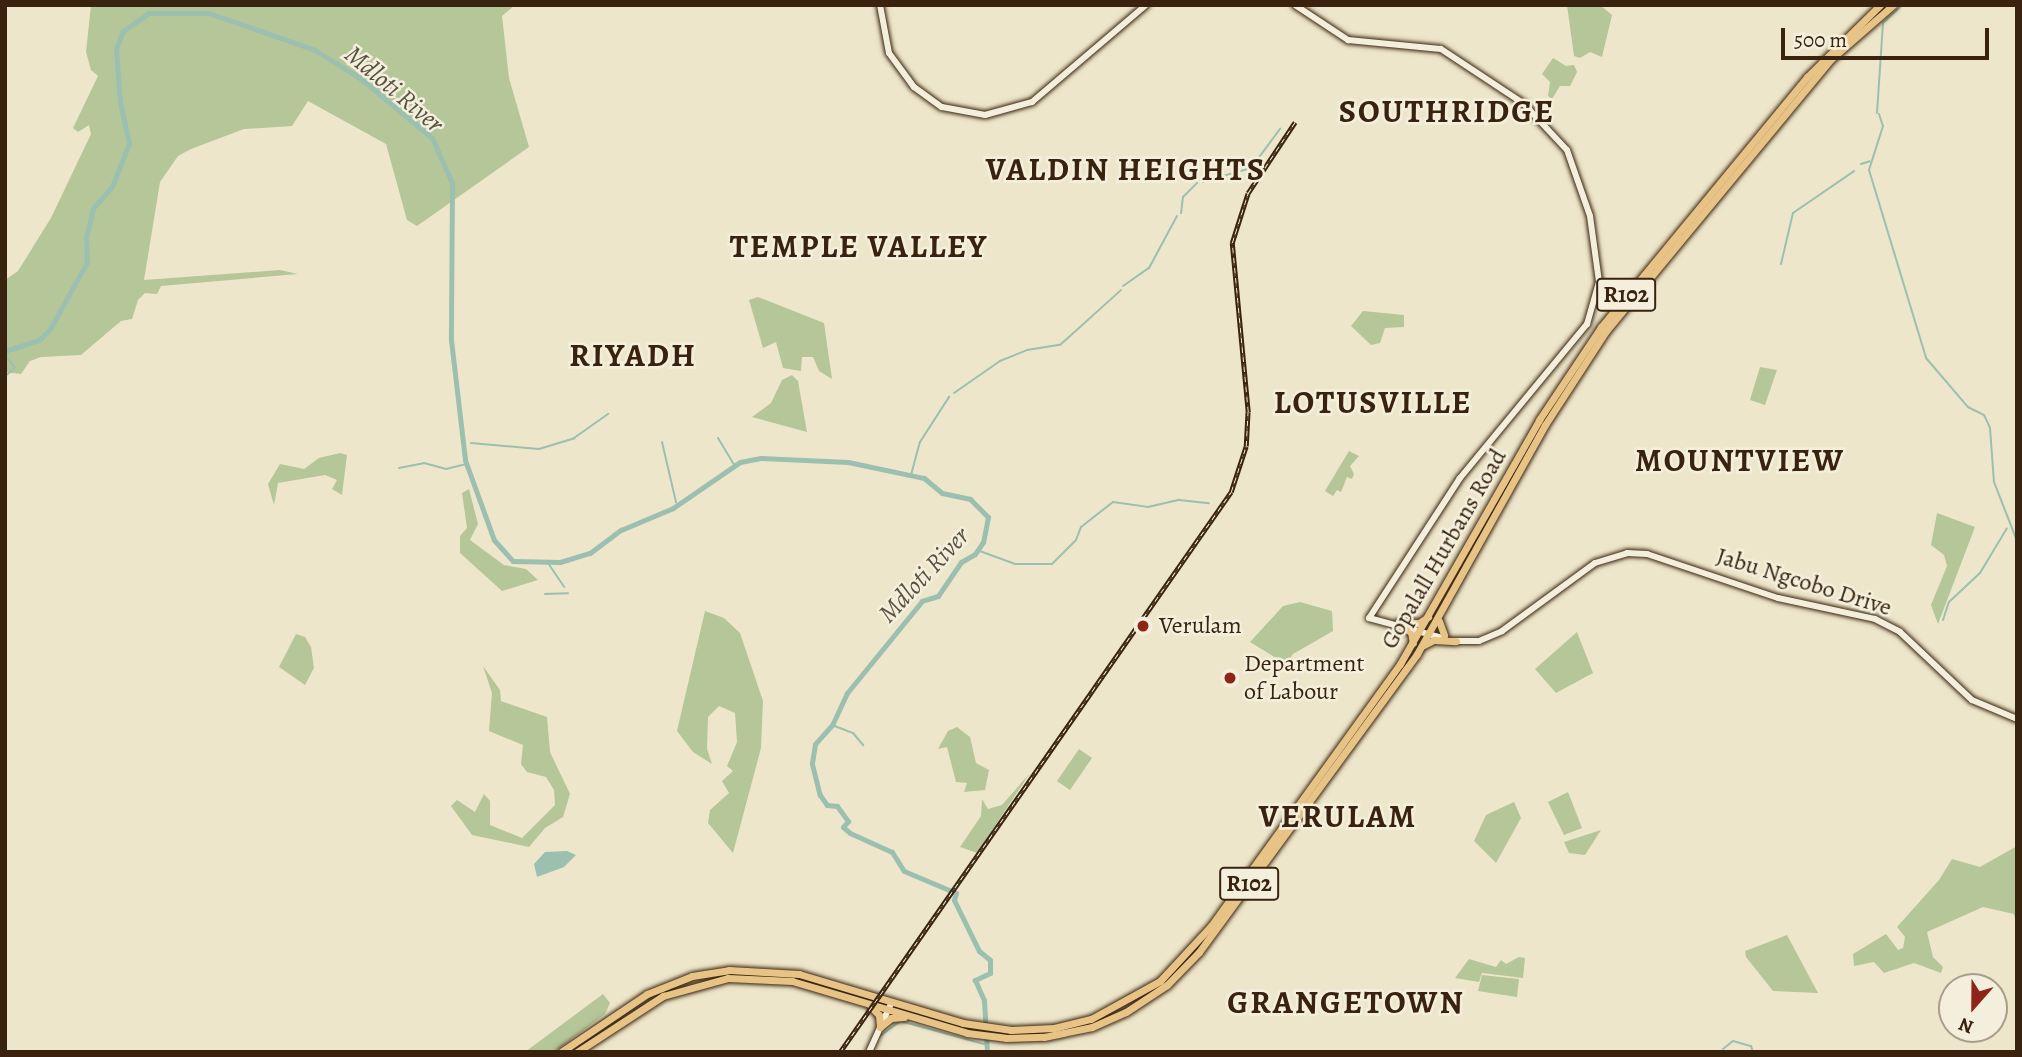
<!DOCTYPE html>
<html>
<head>
<meta charset="utf-8">
<style>
  body { margin:0 }
  #map { position:relative; width:2022px; height:1057px; overflow:hidden; background:#eee6ca; font-family:Alegreya,serif }
  div>[style] { position:absolute }
  .green>* { inset:0; background:#b5c699 }
  .water>* { inset:0; background:#9bc0b0 }
  .stream>* { height:2px; margin:-1px; padding:0 1px; transform-origin:1px; border-radius:1px; background:#9bc0b0 }
  .river>* { height:5px; margin:-2.5px; padding:0 2.5px; transform-origin:2.5px; border-radius:2.5px; background:#9bc0b0 }
  .roads { filter:drop-shadow(0 0 2px #39230f) drop-shadow(0 0 2px #39230f) }
  .secondary>* { height:6px; margin:-3px; padding:0 3px; transform-origin:3px; border-radius:3px; background:#f4efdd }
  .primary>* { height:7px; margin:-3.5px; padding:0 3.5px; transform-origin:3.5px; border-radius:3.5px; background:#e7c385 }
  .rail>* { height:4.5px; margin-top:-2.25px; transform-origin:0; background:repeating-linear-gradient(90deg,#f4efdd 0 5px,#39230f 0 10px); box-sizing:border-box; border-block:2px solid #39230f }
  .dots>* { width:19px; height:19px; translate:-50% -50%; box-sizing:border-box; border:4px solid #f4efdd; border-radius:50% }
  span { translate:-50% -50%; white-space:nowrap; text-align:center; line-height:1.15; -webkit-text-stroke:5px #f4efdd; paint-order:stroke }
  .shield-label span { padding:2px 5px; background:#f4efdd; border:2px solid; border-radius:5px; -webkit-text-stroke-width:0 }
  .shield-label { font-size:23px; color:#39230f; font-weight:700 }
  .street-label { font-size:24px; color:#39230f }
  .poi-label { font-size:24px; color:#39230f }
  .left { translate:0 -50%; text-align:left }
  .water-label { font-size:26px; color:#56523f; font-style:italic }
  .district-label { font-size:32px; color:#39230f; font-weight:700; letter-spacing:2px }
  .frame { position:absolute; inset:0; border:7px solid #39230f; pointer-events:none }
  .north { position:absolute; left:1938px; top:973px; width:70px; height:70px; box-sizing:border-box; background:#f4efdd; border:2px solid #a99d8b; border-radius:50%; rotate:201deg; font-size:19px; font-weight:700; line-height:28px; text-align:center; color:#39230f }
  .north::after { content:''; display:block; margin:auto; width:24px; height:32px; background:#8f2418; clip-path:polygon(50% 0,100% 100%,50% 72%,0 100%) }
  .scale { position:absolute; left:1781px; top:28px; width:208px; height:32px; box-sizing:border-box; border:4px solid #39230f; border-top:0; padding-left:9px; font-size:21px; line-height:24px; white-space:nowrap; color:#39230f; -webkit-text-stroke:5px #f4efdd; paint-order:stroke }
</style>
</head>
<body>
<div id="map">
  <div class="green">
    <i style="clip-path:polygon(91px 5px,515px 5px,502px 16px,509px 78px,529px 147px,417px 226px,407px 220px,386px 144px,308px 101px,292px 126px,244px 129px,191px 149px,178px 156px,160px 182px,144px 280px,280px 270px,298px 274px,161px 286px,157px 294px,145px 293px,138px 300px,132px 319px,121px 321px,81px 355px,41px 357px,30px 361px,21px 374px,5px 372px,5px 280px,18px 271px,51px 218px,91px 134px,89px 125px,78px 132px,73px 128px,98px 76px,91px 70px,86px 52px)"></i>
    <i style="clip-path:polygon(1567px 5px,1600px 5px,1612px 15px,1602px 57px,1590px 52px,1580px 58px,1574px 56px)"></i>
    <i style="clip-path:polygon(1553px 58px,1566px 66px,1574px 65px,1577px 72px,1570px 86px,1560px 86px,1552px 99px,1548px 96px,1550px 82px,1542px 74px)"></i>
    <i style="clip-path:polygon(758px 297px,824px 323px,832px 379px,819px 371px,813px 357px,802px 357px,801px 371px,783px 368px,776px 342px,763px 348px,749px 300px)"></i>
    <i style="clip-path:polygon(1363px 311px,1404px 315px,1404px 327px,1385px 328px,1380px 343px,1371px 345px,1351px 326px)"></i>
    <i style="clip-path:polygon(1760px 367px,1777px 370px,1765px 405px,1750px 400px)"></i>
    <i style="clip-path:polygon(792px 375px,798px 381px,807px 432px,752px 417px,771px 403px,782px 380px)"></i>
    <i style="clip-path:polygon(1349px 451px,1359px 456px,1350px 466px,1354px 474px,1352px 479px,1347px 477px,1341px 492px,1337px 490px,1333px 496px,1325px 491px)"></i>
    <i style="clip-path:polygon(340px 453px,347px 455px,342px 495px,332px 489px,337px 480px,325px 475px,278px 483px,274px 505px,268px 484px,280px 464px,304px 469px,319px 458px)"></i>
    <i style="clip-path:polygon(469px 489px,478px 524px,470px 540px,504px 565px,526px 569px,538px 580px,502px 591px,460px 553px,460px 536px,467px 528px,462px 493px)"></i>
    <i style="clip-path:polygon(1937px 513px,1975px 527px,1938px 624px,1931px 605px,1947px 566px,1944px 555px,1931px 545px)"></i>
    <i style="clip-path:polygon(1300px 602px,1332px 611px,1333px 631px,1293px 654px,1286px 664px,1250px 642px,1283px 606px)"></i>
    <i style="clip-path:polygon(705px 611px,724px 618px,740px 633px,763px 701px,761px 748px,733px 853px,708px 823px,710px 810px,729px 793px,722px 781px,733px 771px,727px 766px,737px 742px,735px 713px,719px 706px,708px 717px,707px 749px,712px 764px,693px 752px,677px 731px)"></i>
    <i style="clip-path:polygon(1577px 632px,1593px 673px,1556px 693px,1535px 669px)"></i>
    <i style="clip-path:polygon(296px 634px,305px 637px,311px 647px,314px 668px,305px 685px,279px 667px)"></i>
    <i style="clip-path:polygon(483px 666px,500px 690px,501px 701px,547px 717px,550px 752px,570px 794px,563px 817px,545px 828px,529px 847px,472px 835px,451px 806px,457px 800px,475px 812px,484px 794px,490px 801px,490px 825px,522px 838px,555px 805px,554px 790px,546px 777px,527px 772px,521px 764px,523px 745px,489px 731px,492px 693px)"></i>
    <i style="clip-path:polygon(957px 727px,970px 737px,976px 763px,989px 770px,985px 790px,964px 792px,967px 783px,956px 782px,947px 747px,938px 749px,948px 731px)"></i>
    <i style="clip-path:polygon(1079px 749px,1092px 758px,1070px 790px,1057px 781px)"></i>
    <i style="clip-path:polygon(1030px 773px,977px 853px,960px 847px,981px 816px,982px 799px,988px 809px,1002px 805px)"></i>
    <i style="clip-path:polygon(1568px 792px,1582px 828px,1564px 835px,1548px 802px)"></i>
    <i style="clip-path:polygon(1514px 802px,1521px 818px,1496px 863px,1474px 841px,1486px 815px)"></i>
    <i style="clip-path:polygon(1601px 830px,1585px 855px,1569px 853px,1564px 842px)"></i>
    <i style="clip-path:polygon(2017px 846px,2017px 928px,2014px 914px,1983px 907px,1927px 932px,1933px 957px,1943px 967px,1941px 973px,1914px 963px,1884px 973px,1874px 962px,1854px 966px,1853px 954px,1886px 934px,1898px 950px,1903px 948px,1905px 937px,1897px 927px,1939px 880px,1952px 859px,1980px 867px)"></i>
    <i style="clip-path:polygon(1787px 935px,1818px 993px,1773px 991px,1746px 957px,1745px 951px)"></i>
    <i style="clip-path:polygon(1519px 957px,1525px 958px,1523px 978px,1482px 973px,1479px 982px,1455px 978px,1469px 959px,1496px 967px,1501px 960px,1506px 964px)"></i>
    <i style="clip-path:polygon(1482px 975px,1519px 979px,1517px 997px,1478px 991px)"></i>
    <i style="clip-path:polygon(603px 994px,610px 1003px,605px 1014px,554px 1052px,525px 1052px)"></i>
  </div>
  <div class="water">
    <i style="clip-path:polygon(567px 851px,576px 855px,564px 867px,537px 877px,534px 864px,545px 852px)"></i>
  </div>
  <div class="stream">
    <i style="left:1877px;top:113px;width:90px;rotate:-86.2deg"></i>
    <i style="left:1883px;top:23px;width:26px;rotate:-43deg"></i>
    <i style="left:1879px;top:114px;width:13px;rotate:72deg"></i>
    <i style="left:1883px;top:126px;width:46px;rotate:107.7deg"></i>
    <i style="left:1869px;top:170px;width:196px;rotate:73.1deg"></i>
    <i style="left:1926px;top:358px;width:65px;rotate:49.4deg"></i>
    <i style="left:1968px;top:407px;width:18px;rotate:27deg"></i>
    <i style="left:1984px;top:415px;width:14px;rotate:65deg"></i>
    <i style="left:1990px;top:428px;width:54px;rotate:85.8deg"></i>
    <i style="left:1994px;top:482px;width:63px;rotate:68.7deg"></i>
    <i style="left:1861px;top:164px;width:9px;rotate:-18deg"></i>
    <i style="left:1202px;top:182px;width:51px;rotate:-15.9deg"></i>
    <i style="left:1251px;top:168px;width:49px;rotate:-53.4deg"></i>
    <i style="left:1181px;top:213px;width:16px;rotate:-83deg"></i>
    <i style="left:1183px;top:197px;width:20px;rotate:-45deg"></i>
    <i style="left:1781px;top:264px;width:52px;rotate:-76.8deg"></i>
    <i style="left:1793px;top:213px;width:74px;rotate:-34.5deg"></i>
    <i style="left:1123px;top:286px;width:32px;rotate:-35deg"></i>
    <i style="left:1149px;top:268px;width:59px;rotate:-61.7deg"></i>
    <i style="left:5px;top:355px;width:16px;rotate:52deg"></i>
    <i style="left:15px;top:368px;width:13px;rotate:141deg"></i>
    <i style="left:954px;top:393px;width:56px;rotate:-34.8deg"></i>
    <i style="left:1000px;top:361px;width:29px;rotate:-22deg"></i>
    <i style="left:1027px;top:350px;width:33px;rotate:-9deg"></i>
    <i style="left:1060px;top:345px;width:82px;rotate:-42deg"></i>
    <i style="left:718px;top:438px;width:33px;rotate:59deg"></i>
    <i style="left:662px;top:442px;width:62px;rotate:76.9deg"></i>
    <i style="left:471px;top:443px;width:68px;rotate:5deg"></i>
    <i style="left:539px;top:449px;width:37px;rotate:-17deg"></i>
    <i style="left:574px;top:438px;width:42px;rotate:-35.2deg"></i>
    <i style="left:399px;top:468px;width:25px;rotate:-11deg"></i>
    <i style="left:424px;top:463px;width:23px;rotate:15deg"></i>
    <i style="left:446px;top:469px;width:21px;rotate:-14deg"></i>
    <i style="left:911px;top:475px;width:34px;rotate:-75deg"></i>
    <i style="left:920px;top:442px;width:54px;rotate:-57.2deg"></i>
    <i style="left:977px;top:550px;width:40px;rotate:20.2deg"></i>
    <i style="left:1015px;top:564px;width:37px"></i>
    <i style="left:1052px;top:564px;width:34px;rotate:-45deg"></i>
    <i style="left:1076px;top:540px;width:14px;rotate:-69deg"></i>
    <i style="left:1081px;top:527px;width:41px;rotate:-38deg"></i>
    <i style="left:1113px;top:502px;width:35px;rotate:8deg"></i>
    <i style="left:1148px;top:507px;width:32px;rotate:-13deg"></i>
    <i style="left:1179px;top:500px;width:30px;rotate:6deg"></i>
    <i style="left:548px;top:563px;width:29px;rotate:56deg"></i>
    <i style="left:545px;top:594px;width:23px;rotate:-2deg"></i>
    <i style="left:1943px;top:620px;width:19px;rotate:-72deg"></i>
    <i style="left:1949px;top:602px;width:42px;rotate:-43.1deg"></i>
    <i style="left:1980px;top:573px;width:52px;rotate:-59deg"></i>
    <i style="left:832px;top:725px;width:22px;rotate:21deg"></i>
    <i style="left:853px;top:733px;width:16px;rotate:50deg"></i>
    <i style="left:879px;top:1037px;width:26px;rotate:-37deg"></i>
    <i style="left:900px;top:1021px;width:90px;rotate:15.4deg"></i>
    <i style="left:1723px;top:1049px;width:13px;rotate:-39deg"></i>
    <i style="left:1733px;top:1041px;width:19px;rotate:16deg"></i>
    <i style="left:1751px;top:1046px;width:6px;rotate:72deg"></i>
    <i style="left:1569px;top:1052px;width:19px"></i>
    <i style="left:1652px;top:1052px;width:25px"></i>
  </div>
  <div class="river">
    <i style="left:5px;top:351px;width:36px;rotate:-18deg"></i>
    <i style="left:39px;top:340px;width:16px;rotate:-45deg"></i>
    <i style="left:50px;top:329px;width:77px;rotate:-61.1deg"></i>
    <i style="left:87px;top:262px;width:25px;rotate:-92deg"></i>
    <i style="left:86px;top:237px;width:30px;rotate:-76deg"></i>
    <i style="left:93px;top:208px;width:28px;rotate:-48deg"></i>
    <i style="left:112px;top:187px;width:47px;rotate:-68.9deg"></i>
    <i style="left:129px;top:143px;width:42px;rotate:-102.4deg"></i>
    <i style="left:120px;top:102px;width:53px;rotate:-94.3deg"></i>
    <i style="left:116px;top:49px;width:19px;rotate:-69deg"></i>
    <i style="left:123px;top:31px;width:32px;rotate:-35deg"></i>
    <i style="left:149px;top:13px;width:60px"></i>
    <i style="left:209px;top:13px;width:112px;rotate:19.2deg"></i>
    <i style="left:315px;top:50px;width:53px;rotate:31.9deg"></i>
    <i style="left:360px;top:78px;width:94px;rotate:39.8deg"></i>
    <i style="left:432px;top:138px;width:49px;rotate:66deg"></i>
    <i style="left:452px;top:183px;width:157px;rotate:90.4deg"></i>
    <i style="left:451px;top:340px;width:121px;rotate:83.3deg"></i>
    <i style="left:465px;top:460px;width:85px;rotate:70.1deg"></i>
    <i style="left:494px;top:540px;width:28px;rotate:48deg"></i>
    <i style="left:513px;top:561px;width:47px;rotate:1.2deg"></i>
    <i style="left:560px;top:562px;width:31px;rotate:-17deg"></i>
    <i style="left:590px;top:553px;width:39px;rotate:-37deg"></i>
    <i style="left:621px;top:530px;width:56px;rotate:-22.9deg"></i>
    <i style="left:673px;top:508px;width:81px;rotate:-34.5deg"></i>
    <i style="left:740px;top:462px;width:21px;rotate:-11deg"></i>
    <i style="left:761px;top:458px;width:87px;rotate:2.6deg"></i>
    <i style="left:848px;top:462px;width:78px;rotate:11.9deg"></i>
    <i style="left:924px;top:478px;width:23px;rotate:40deg"></i>
    <i style="left:942px;top:493px;width:29px;rotate:12deg"></i>
    <i style="left:970px;top:499px;width:25px;rotate:45deg"></i>
    <i style="left:988px;top:517px;width:25px;rotate:101deg"></i>
    <i style="left:983px;top:542px;width:14px;rotate:124deg"></i>
    <i style="left:975px;top:554px;width:16px;rotate:150deg"></i>
    <i style="left:961px;top:562px;width:41px;rotate:124.1deg"></i>
    <i style="left:938px;top:596px;width:17px;rotate:163deg"></i>
    <i style="left:922px;top:601px;width:119px;rotate:129.2deg"></i>
    <i style="left:847px;top:693px;width:35px;rotate:115deg"></i>
    <i style="left:832px;top:725px;width:25px;rotate:132deg"></i>
    <i style="left:815px;top:744px;width:20px;rotate:99deg"></i>
    <i style="left:812px;top:764px;width:32px;rotate:76deg"></i>
    <i style="left:820px;top:795px;width:12px;rotate:55deg"></i>
    <i style="left:827px;top:805px;width:10px;rotate:6deg"></i>
    <i style="left:837px;top:806px;width:19px;rotate:54deg"></i>
    <i style="left:848px;top:821px;width:8px;rotate:130deg"></i>
    <i style="left:843px;top:827px;width:9px;rotate:41deg"></i>
    <i style="left:850px;top:833px;width:46px;rotate:24.3deg"></i>
    <i style="left:892px;top:852px;width:22px;rotate:58deg"></i>
    <i style="left:904px;top:871px;width:56px;rotate:22.9deg"></i>
    <i style="left:956px;top:893px;width:7px;rotate:106deg"></i>
    <i style="left:954px;top:900px;width:57px;rotate:63.9deg"></i>
    <i style="left:979px;top:951px;width:14px;rotate:39deg"></i>
    <i style="left:990px;top:960px;width:13px;rotate:90deg"></i>
    <i style="left:990px;top:973px;width:17px;rotate:155deg"></i>
    <i style="left:975px;top:980px;width:22px;rotate:66deg"></i>
    <i style="left:984px;top:1000px;width:52px;rotate:86.7deg"></i>
  </div>
  <div class="roads">
    <div class="secondary">
      <i style="left:880px;top:5px;width:49px;rotate:79.4deg"></i>
      <i style="left:889px;top:53px;width:42px;rotate:53.7deg"></i>
      <i style="left:914px;top:87px;width:34px;rotate:36deg"></i>
      <i style="left:942px;top:107px;width:44px;rotate:10.5deg"></i>
      <i style="left:985px;top:115px;width:49px;rotate:-15.5deg"></i>
      <i style="left:1032px;top:102px;width:150px;rotate:-40.4deg"></i>
      <i style="left:1295px;top:5px;width:64px;rotate:33.4deg"></i>
      <i style="left:1348px;top:40px;width:93px;rotate:5.5deg"></i>
      <i style="left:1441px;top:49px;width:98px;rotate:33.4deg"></i>
      <i style="left:1523px;top:103px;width:64px;rotate:46.9deg"></i>
      <i style="left:1567px;top:150px;width:70px;rotate:70.8deg"></i>
      <i style="left:1590px;top:216px;width:67px;rotate:82.2deg"></i>
      <i style="left:1599px;top:282px;width:44px;rotate:105.9deg"></i>
      <i style="left:1587px;top:324px;width:200px;rotate:129.5deg"></i>
      <i style="left:1460px;top:478px;width:167px;rotate:123deg"></i>
      <i style="left:1369px;top:618px;width:77px;rotate:15.1deg"></i>
      <i style="left:1454px;top:641px;width:25px"></i>
      <i style="left:1479px;top:641px;width:25px;rotate:-23deg"></i>
      <i style="left:1502px;top:631px;width:115px;rotate:-36.2deg"></i>
      <i style="left:1595px;top:563px;width:34px;rotate:-17deg"></i>
      <i style="left:1627px;top:553px;width:20px;rotate:3deg"></i>
      <i style="left:1647px;top:554px;width:138px;rotate:18.6deg"></i>
      <i style="left:1778px;top:598px;width:99px;rotate:12.2deg"></i>
      <i style="left:1875px;top:619px;width:28px;rotate:27deg"></i>
      <i style="left:1900px;top:632px;width:99px;rotate:43.4deg"></i>
      <i style="left:1972px;top:700px;width:49px;rotate:22.9deg"></i>
      <i style="left:869px;top:1052px;width:51px;rotate:-65.5deg"></i>
    </div>
    <div class="primary">
      <i style="left:1439px;top:621px;width:15px;rotate:70deg"></i>
      <i style="left:1399px;top:622px;width:20px;rotate:3deg"></i>
      <i style="left:1419px;top:623px;width:11px;rotate:-34deg"></i>
      <i style="left:1401px;top:626px;width:12px;rotate:31deg"></i>
      <i style="left:1411px;top:632px;width:11px;rotate:80deg"></i>
      <i style="left:1424px;top:645px;width:11px;rotate:-27deg"></i>
      <i style="left:1434px;top:640px;width:22px;rotate:3deg"></i>
      <i style="left:871px;top:1007px;width:11px;rotate:45deg"></i>
      <i style="left:879px;top:1015px;width:12px;rotate:85deg"></i>
      <i style="left:880px;top:1027px;width:14px;rotate:-39deg"></i>
      <i style="left:891px;top:1018px;width:13px;rotate:-4deg"></i>
      <i style="left:561px;top:1052px;width:104px;rotate:-34deg"></i>
      <i style="left:647px;top:994px;width:48px;rotate:-21.8deg"></i>
      <i style="left:692px;top:976px;width:37px;rotate:-9deg"></i>
      <i style="left:729px;top:970px;width:70px;rotate:3.3deg"></i>
      <i style="left:799px;top:974px;width:171px;rotate:16.6deg"></i>
      <i style="left:963px;top:1023px;width:49px;rotate:8.3deg"></i>
      <i style="left:1011px;top:1030px;width:43px;rotate:-2.7deg"></i>
      <i style="left:1054px;top:1028px;width:38px;rotate:-14deg"></i>
      <i style="left:1091px;top:1019px;width:79px;rotate:-28.8deg"></i>
      <i style="left:1160px;top:981px;width:75px;rotate:-47.2deg"></i>
      <i style="left:1211px;top:926px;width:323px;rotate:-54.2deg"></i>
      <i style="left:1400px;top:664px;width:281px;rotate:-60.3deg"></i>
      <i style="left:1539px;top:420px;width:112px;rotate:-56.3deg"></i>
      <i style="left:1601px;top:327px;width:324px;rotate:-50.5deg"></i>
      <i style="left:1807px;top:77px;width:103px;rotate:-44.6deg"></i>
      <i style="left:577px;top:1052px;width:103px;rotate:-33.1deg"></i>
      <i style="left:663px;top:996px;width:67px;rotate:-15.5deg"></i>
      <i style="left:728px;top:978px;width:64px;rotate:2.7deg"></i>
      <i style="left:792px;top:981px;width:183px;rotate:16.5deg"></i>
      <i style="left:967px;top:1033px;width:39px;rotate:7deg"></i>
      <i style="left:1006px;top:1038px;width:38px;rotate:-2deg"></i>
      <i style="left:1044px;top:1037px;width:49px;rotate:-11.8deg"></i>
      <i style="left:1092px;top:1027px;width:37px;rotate:-24deg"></i>
      <i style="left:1126px;top:1012px;width:49px;rotate:-33.4deg"></i>
      <i style="left:1167px;top:985px;width:46px;rotate:-45.9deg"></i>
      <i style="left:1199px;top:952px;width:369px;rotate:-53.8deg"></i>
      <i style="left:1417px;top:654px;width:262px;rotate:-60.8deg"></i>
      <i style="left:1545px;top:425px;width:112px;rotate:-57deg"></i>
      <i style="left:1606px;top:331px;width:353px;rotate:-50.4deg"></i>
      <i style="left:1831px;top:59px;width:82px;rotate:-41.1deg"></i>
    </div>
  </div>
  <div class="rail">
    <i style="left:840px;top:1052px;width:683px;rotate:-55.08deg"></i>
    <i style="left:1231px;top:492px;width:48px;rotate:-71.9deg"></i>
    <i style="left:1246px;top:446px;width:34px;rotate:-87deg"></i>
    <i style="left:1248px;top:412px;width:170px;rotate:-95.4deg"></i>
    <i style="left:1232px;top:243px;width:52px;rotate:-72.3deg"></i>
    <i style="left:1248px;top:193px;width:85px;rotate:-56.5deg"></i>
  </div>
  <div class="dots">
    <i style="left:1143px;top:626px;background:#8f2418"></i>
    <i style="left:1230px;top:678px;background:#8f2418"></i>
  </div>
  <div class="shield-label">
    <span style="left:1626px;top:295px">R102</span>
    <span style="left:1249px;top:884px">R102</span>
  </div>
  <div class="street-label">
    <span style="left:1444px;top:549px;rotate:-60deg">Gopalall Hurbans Road</span>
    <span style="left:1804px;top:582px;rotate:17deg">Jabu Ngcobo Drive</span>
  </div>
  <div class="poi-label">
    <span class="left" style="left:1159px;top:626px">Verulam</span>
    <span class="left" style="left:1244px;top:678px">Department<br>of Labour</span>
  </div>
  <div class="water-label">
    <span style="left:394px;top:89px;rotate:40deg">Mdloti River</span>
    <span style="left:924px;top:575px;rotate:-47deg">Mdloti River</span>
  </div>
  <div class="district-label">
    <span style="left:1447px;top:111px">SOUTHRIDGE</span>
    <span style="left:1126px;top:169px">VALDIN HEIGHTS</span>
    <span style="left:859px;top:246px">TEMPLE VALLEY</span>
    <span style="left:633px;top:355px">RIYADH</span>
    <span style="left:1373px;top:402px">LOTUSVILLE</span>
    <span style="left:1740px;top:460px">MOUNTVIEW</span>
    <span style="left:1338px;top:816px">VERULAM</span>
    <span style="left:1346px;top:1002px">GRANGETOWN</span>
  </div>
  <div class="frame"></div>
  <div class="north">N</div>
  <div class="scale">500 m</div>
</div>
</body>
</html>
